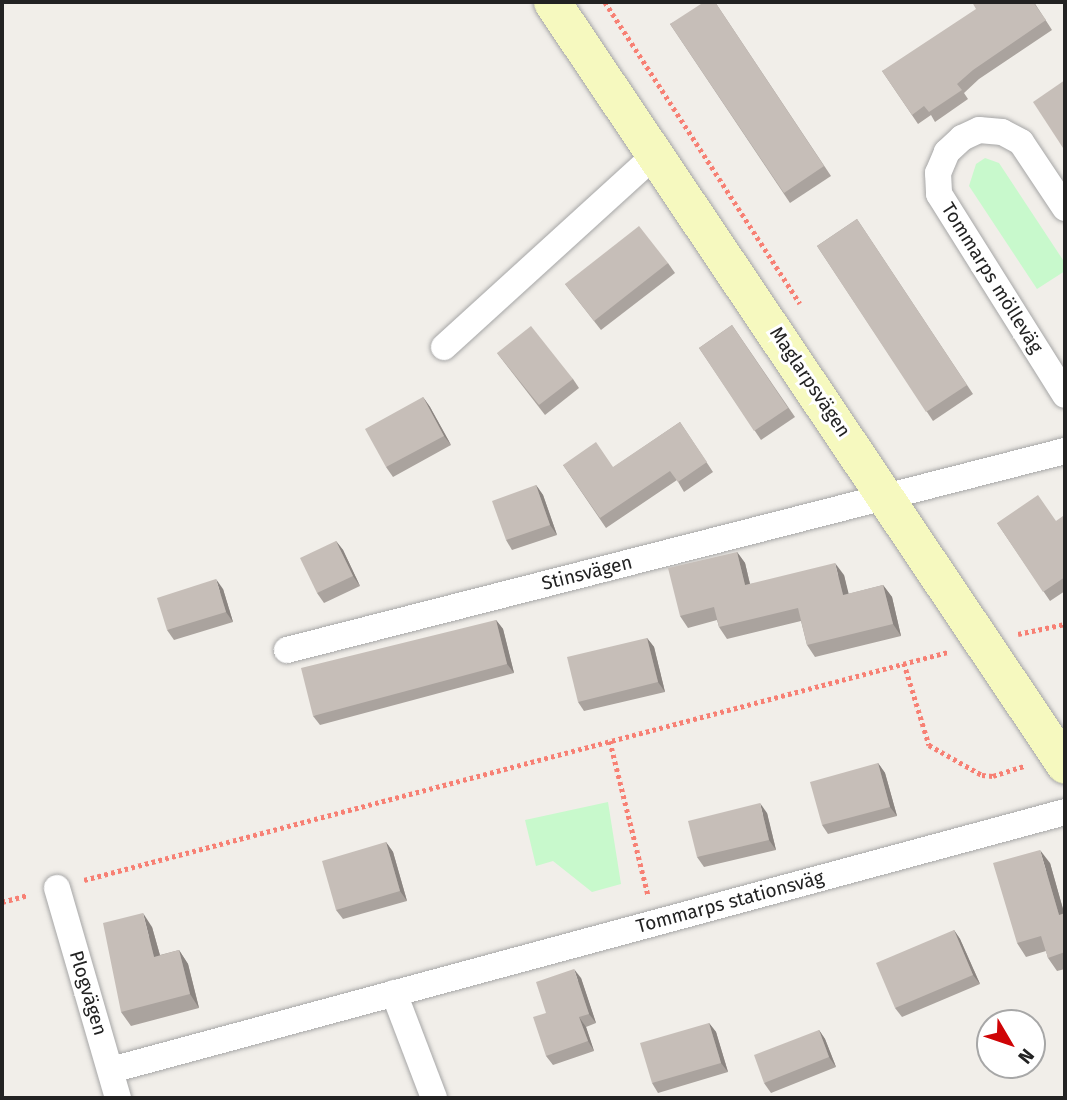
<!DOCTYPE html>
<html>
<head>
<meta charset="utf-8">
<style>
  body { margin:0 }
  #map { position:relative; width:1067px; height:1100px; overflow:hidden; background:#f1eee9; font-family:"Fira Sans",sans-serif }
  div>[style] { position:absolute }
  .park>* { inset:0; background:#c8f9cc }
  .path>* { height:4.5px; margin-top:-2.25px; transform-origin:0; background:repeating-linear-gradient(90deg,#f78074 0 3.5px,transparent 0 7px) }
  .roads { filter:drop-shadow(0 0 2px #a6a6a6) drop-shadow(0 0 2px #a6a6a6) }
  .street>* { height:26px; margin:-13px; padding:0 13px; transform-origin:13px; border-radius:13px; background:#fff }
  .secondary>* { height:37px; margin:-18.5px; padding:0 18.5px; transform-origin:18.5px; border-radius:18.5px; background:#f6f9bf }
  .wall>* { inset:0; background:#aaa39e }
  .shaded-wall>* { inset:0; background:#8b8581 }
  .building>* { inset:0; background:#c6beb8 }
  span { translate:-50% -50%; white-space:nowrap; text-align:center; line-height:1.15; -webkit-text-stroke:6px #fff; paint-order:stroke }
  .street-label { font-size:19px; color:#222 }
  .frame { position:absolute; inset:0; border:4px solid #222; pointer-events:none }
  .north { position:absolute; left:976px; top:1009px; width:70px; height:70px; box-sizing:border-box; background:#fff; border:2px solid #a7a7a7; border-radius:50%; rotate:129deg; font-size:19px; font-weight:700; line-height:28px; text-align:center; color:#222 }
  .north::after { content:''; display:block; margin:auto; width:24px; height:32px; background:#cf0406; clip-path:polygon(50% 0,100% 100%,50% 72%,0 100%) }
</style>
</head>
<body>
<div id="map">
  <div class="park">
    <i style="clip-path:polygon(985px 158px,999px 163px,1065px 263px,1065px 271px,1037px 289px,969px 186px,976px 164px)"></i>
    <i style="clip-path:polygon(608px 802px,621px 884px,592px 892px,553px 861px,536px 866px,525px 820px)"></i>
  </div>
  <div class="path">
    <i style="left:605px;top:2px;width:359px;rotate:57.1deg"></i>
    <i style="left:1018px;top:634px;width:48px;rotate:-12deg"></i>
    <i style="left:904px;top:663px;width:86px;rotate:73deg"></i>
    <i style="left:929px;top:745px;width:61px;rotate:29.5deg"></i>
    <i style="left:982px;top:775px;width:11px;rotate:5deg"></i>
    <i style="left:993px;top:776px;width:33px;rotate:-18deg"></i>
    <i style="left:610px;top:741px;width:158px;rotate:76.1deg"></i>
    <i style="left:84px;top:880px;width:894px;rotate:-14.78deg"></i>
    <i style="left:2px;top:902px;width:27px;rotate:-15deg"></i>
  </div>
  <div class="roads">
    <div class="street">
      <i style="left:1065px;top:208px;width:79px;rotate:-123.7deg"></i>
      <i style="left:1021px;top:142px;width:21px;rotate:-152deg"></i>
      <i style="left:1002px;top:132px;width:23px;rotate:-175deg"></i>
      <i style="left:979px;top:130px;width:19px;rotate:155deg"></i>
      <i style="left:962px;top:138px;width:21px;rotate:137deg"></i>
      <i style="left:947px;top:152px;width:23px;rotate:113deg"></i>
      <i style="left:938px;top:173px;width:21px;rotate:87deg"></i>
      <i style="left:939px;top:194px;width:237px;rotate:57.9deg"></i>
      <i style="left:444px;top:347px;width:285px;rotate:-42.3deg"></i>
      <i style="left:287px;top:650px;width:803px;rotate:-14.35deg"></i>
      <i style="left:57px;top:888px;width:219px;rotate:73.8deg"></i>
      <i style="left:394px;top:993px;width:112px;rotate:69.1deg"></i>
      <i style="left:111px;top:1070px;width:988px;rotate:-15.13deg"></i>
    </div>
    <div class="secondary">
      <i style="left:552px;top:2px;width:919px;rotate:56.09deg"></i>
    </div>
  </div>
  <div class="wall">
    <i style="clip-path:polygon(715px 2px,831px 176px,790px 203px,670px 24px)"></i>
    <i style="clip-path:polygon(1034px 2px,1052px 30px,979px 79px,964px 93px,968px 99px,935px 122px,931px 115px,918px 124px,882px 71px)"></i>
    <i style="clip-path:polygon(857px 219px,973px 394px,933px 421px,817px 246px)"></i>
    <i style="clip-path:polygon(668px 263px,675px 273px,601px 330px,565px 284px)"></i>
    <i style="clip-path:polygon(732px 325px,795px 417px,761px 440px,699px 348px)"></i>
    <i style="clip-path:polygon(497px 353px,573px 379px,579px 388px,545px 415px)"></i>
    <i style="clip-path:polygon(423px 397px,430px 407px,451px 445px,393px 477px,386px 467px)"></i>
    <i style="clip-path:polygon(680px 422px,713px 472px,684px 492px,677px 480px,606px 528px,563px 465px,614px 467px)"></i>
    <i style="clip-path:polygon(536px 485px,543px 495px,557px 535px,512px 550px,506px 540px)"></i>
    <i style="clip-path:polygon(1065px 520px,1065px 591px,1050px 601px,997px 523px,1056px 521px)"></i>
    <i style="clip-path:polygon(336px 541px,343px 550px,360px 586px,324px 603px,317px 593px)"></i>
    <i style="clip-path:polygon(737px 552px,745px 563px,750px 584px,844px 575px,848px 594px,883px 585px,892px 597px,901px 636px,815px 657px,807px 645px,801px 621px,727px 639px,719px 627px,717px 620px,688px 628px,680px 616px)"></i>
    <i style="clip-path:polygon(223px 589px,233px 622px,174px 640px,167px 630px)"></i>
    <i style="clip-path:polygon(496px 620px,503px 629px,514px 673px,320px 725px,313px 716px)"></i>
    <i style="clip-path:polygon(647px 638px,654px 647px,665px 692px,584px 711px,578px 702px)"></i>
    <i style="clip-path:polygon(878px 763px,885px 773px,897px 816px,828px 834px,822px 825px)"></i>
    <i style="clip-path:polygon(767px 813px,776px 850px,704px 867px,697px 857px)"></i>
    <i style="clip-path:polygon(386px 842px,393px 852px,407px 901px,343px 919px,336px 910px)"></i>
    <i style="clip-path:polygon(1050px 863px,1064px 913px,1065px 913px,1065px 969px,1057px 971px,1048px 958px,1046px 951px,1026px 957px,1017px 943px)"></i>
    <i style="clip-path:polygon(152px 927px,160px 955px,179px 950px,188px 964px,199px 1008px,131px 1026px,121px 1012px)"></i>
    <i style="clip-path:polygon(954px 930px,960px 939px,980px 984px,902px 1017px,895px 1008px)"></i>
    <i style="clip-path:polygon(581px 978px,596px 1023px,586px 1027px,594px 1051px,553px 1065px,546px 1056px,546px 1013px)"></i>
    <i style="clip-path:polygon(709px 1023px,716px 1032px,728px 1072px,658px 1093px,652px 1083px)"></i>
    <i style="clip-path:polygon(819px 1030px,825px 1039px,836px 1067px,771px 1093px,764px 1083px)"></i>
  </div>
  <div class="shaded-wall">
    <i style="clip-path:polygon(423px 397px,430px 407px,451px 445px,444px 436px)"></i>
    <i style="clip-path:polygon(536px 485px,543px 495px,557px 535px,550px 525px)"></i>
    <i style="clip-path:polygon(336px 541px,343px 550px,360px 586px,353px 576px)"></i>
    <i style="clip-path:polygon(737px 552px,745px 563px,753px 597px,745px 585px)"></i>
    <i style="clip-path:polygon(835px 563px,844px 575px,852px 607px,843px 595px)"></i>
    <i style="clip-path:polygon(216px 579px,223px 589px,233px 622px,226px 612px)"></i>
    <i style="clip-path:polygon(883px 585px,892px 597px,901px 636px,893px 624px)"></i>
    <i style="clip-path:polygon(496px 620px,503px 629px,514px 673px,507px 664px)"></i>
    <i style="clip-path:polygon(647px 638px,654px 647px,665px 692px,658px 682px)"></i>
    <i style="clip-path:polygon(878px 763px,885px 773px,897px 816px,890px 807px)"></i>
    <i style="clip-path:polygon(760px 803px,767px 813px,776px 850px,769px 840px)"></i>
    <i style="clip-path:polygon(386px 842px,393px 852px,407px 901px,400px 891px)"></i>
    <i style="clip-path:polygon(1040px 850px,1050px 863px,1065px 916px,1059px 915px)"></i>
    <i style="clip-path:polygon(143px 913px,152px 927px,164px 970px,154px 957px)"></i>
    <i style="clip-path:polygon(954px 930px,960px 939px,980px 984px,973px 975px)"></i>
    <i style="clip-path:polygon(179px 950px,188px 964px,199px 1008px,190px 994px)"></i>
    <i style="clip-path:polygon(574px 969px,581px 978px,596px 1023px,589px 1014px)"></i>
    <i style="clip-path:polygon(579px 1017px,586px 1027px,594px 1051px,588px 1041px)"></i>
    <i style="clip-path:polygon(709px 1023px,716px 1032px,728px 1072px,721px 1063px)"></i>
    <i style="clip-path:polygon(819px 1030px,825px 1039px,836px 1067px,829px 1057px)"></i>
  </div>
  <div class="building">
    <i style="clip-path:polygon(704px 2px,715px 2px,824px 166px,784px 193px,670px 24px)"></i>
    <i style="clip-path:polygon(972px 2px,1033px 2px,1046px 20px,973px 70px,957px 84px,962px 90px,929px 112px,924px 106px,912px 115px,882px 71px,976px 9px)"></i>
    <i style="clip-path:polygon(1065px 80px,1065px 151px,1033px 102px)"></i>
    <i style="clip-path:polygon(857px 219px,967px 385px,926px 412px,817px 246px)"></i>
    <i style="clip-path:polygon(639px 226px,668px 263px,594px 321px,565px 284px)"></i>
    <i style="clip-path:polygon(732px 325px,788px 408px,754px 431px,699px 348px)"></i>
    <i style="clip-path:polygon(531px 326px,573px 379px,539px 405px,497px 353px)"></i>
    <i style="clip-path:polygon(423px 397px,444px 436px,386px 467px,365px 429px)"></i>
    <i style="clip-path:polygon(680px 422px,707px 462px,678px 482px,670px 471px,600px 518px,563px 465px,596px 442px,613px 467px)"></i>
    <i style="clip-path:polygon(536px 485px,550px 525px,506px 540px,492px 501px)"></i>
    <i style="clip-path:polygon(1038px 495px,1056px 521px,1063px 516px,1065px 520px,1065px 577px,1043px 592px,997px 523px)"></i>
    <i style="clip-path:polygon(336px 541px,353px 576px,317px 593px,300px 558px)"></i>
    <i style="clip-path:polygon(737px 552px,745px 585px,835px 563px,843px 595px,883px 585px,893px 624px,807px 645px,798px 608px,719px 627px,714px 607px,680px 616px,668px 568px)"></i>
    <i style="clip-path:polygon(216px 579px,226px 612px,167px 630px,157px 598px)"></i>
    <i style="clip-path:polygon(496px 620px,507px 664px,313px 716px,301px 668px)"></i>
    <i style="clip-path:polygon(647px 638px,658px 682px,578px 702px,567px 657px)"></i>
    <i style="clip-path:polygon(878px 763px,890px 807px,822px 825px,810px 782px)"></i>
    <i style="clip-path:polygon(760px 803px,769px 840px,697px 857px,688px 821px)"></i>
    <i style="clip-path:polygon(386px 842px,400px 891px,336px 910px,322px 861px)"></i>
    <i style="clip-path:polygon(1040px 850px,1059px 915px,1065px 913px,1065px 952px,1048px 958px,1041px 936px,1017px 943px,993px 863px)"></i>
    <i style="clip-path:polygon(143px 913px,154px 957px,179px 950px,190px 994px,121px 1012px,103px 923px)"></i>
    <i style="clip-path:polygon(954px 930px,973px 975px,895px 1008px,876px 963px)"></i>
    <i style="clip-path:polygon(574px 969px,589px 1014px,579px 1017px,588px 1041px,546px 1056px,533px 1017px,546px 1013px,536px 982px)"></i>
    <i style="clip-path:polygon(709px 1023px,721px 1063px,652px 1083px,640px 1043px)"></i>
    <i style="clip-path:polygon(819px 1030px,829px 1057px,764px 1083px,754px 1055px)"></i>
  </div>
  <div class="street-label">
    <span style="left:992px;top:278px;rotate:58deg">Tommarps mölleväg</span>
    <span style="left:810px;top:382px;rotate:56deg">Maglarpsvägen</span>
    <span style="left:587px;top:573px;rotate:-14deg">Stinsvägen</span>
    <span style="left:730px;top:902px;rotate:-15deg">Tommarps stationsväg</span>
    <span style="left:88px;top:993px;rotate:73deg">Plogvägen</span>
  </div>
  <div class="frame"></div>
  <div class="north">N</div>
</div>
</body>
</html>
